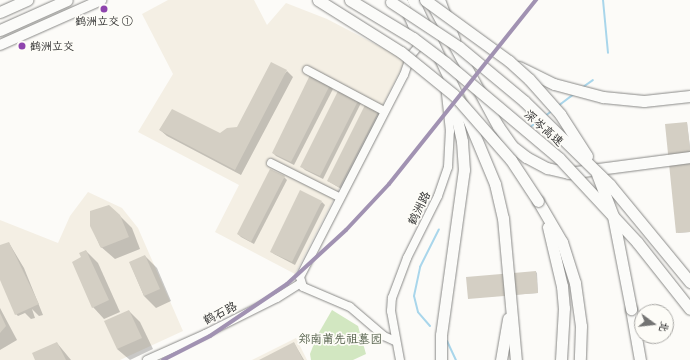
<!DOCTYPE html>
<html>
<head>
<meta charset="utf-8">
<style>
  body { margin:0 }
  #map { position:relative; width:690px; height:360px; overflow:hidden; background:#fcfbf8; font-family:"Patrick Hand","LXGW WenKai TC",sans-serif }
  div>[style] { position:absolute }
  .built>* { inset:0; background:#f4efe4 }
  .green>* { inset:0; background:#d2e7c1 }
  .shadow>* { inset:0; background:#0003 }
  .stream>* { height:2px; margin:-1px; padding:0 1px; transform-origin:1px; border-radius:1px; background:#a9d6eb }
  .building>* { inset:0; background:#d4cfc4 }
  .roads { filter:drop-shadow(0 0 1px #898987) drop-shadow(0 0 1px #898987) }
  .minor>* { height:8px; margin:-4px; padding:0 4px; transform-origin:4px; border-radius:4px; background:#fbfbf9 }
  .major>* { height:10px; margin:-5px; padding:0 5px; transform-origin:5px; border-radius:5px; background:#fbfbf9 }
  .highway>* { height:11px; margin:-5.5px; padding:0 5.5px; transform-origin:5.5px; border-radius:5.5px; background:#fbfbf9 }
  .bridges { filter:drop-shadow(0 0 1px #898987) drop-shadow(0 0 1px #898987) }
  .highway-bridge>* { height:11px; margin:-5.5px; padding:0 5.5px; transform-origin:5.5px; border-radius:5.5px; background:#fbfbf9 }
  .metro-1>* { height:4px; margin:-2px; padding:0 2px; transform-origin:2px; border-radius:2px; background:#a192b2 }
  .dots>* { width:11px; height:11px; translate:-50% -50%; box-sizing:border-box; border:2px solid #fdfcf7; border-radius:50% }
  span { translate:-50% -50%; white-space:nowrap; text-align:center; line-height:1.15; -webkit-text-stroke:3.5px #fdfcf7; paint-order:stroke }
  .bus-label { font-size:11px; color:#2b2b2b }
  .left { translate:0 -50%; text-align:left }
  .street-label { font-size:12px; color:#2b2b2b }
  .park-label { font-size:12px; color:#535f4a }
  .north { position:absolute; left:634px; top:304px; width:40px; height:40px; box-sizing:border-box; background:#fdfcf7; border:1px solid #a9a8a5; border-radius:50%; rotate:105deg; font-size:11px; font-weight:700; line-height:16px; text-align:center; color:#2b2b2b }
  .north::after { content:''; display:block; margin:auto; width:14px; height:18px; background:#747473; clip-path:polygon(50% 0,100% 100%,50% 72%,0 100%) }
</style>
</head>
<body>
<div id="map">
  <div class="built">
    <i style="clip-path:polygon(168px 0,254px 0,267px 25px,286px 3px,327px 19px,406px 60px,295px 274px,215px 232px,239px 185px,138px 132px,173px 74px,142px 14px)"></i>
    <i style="clip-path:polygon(88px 192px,122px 208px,138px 228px,183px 331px,120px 360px,0 360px,0 220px,58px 243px,70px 216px)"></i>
    <i style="clip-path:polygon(296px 338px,307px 360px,252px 360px)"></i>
  </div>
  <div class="green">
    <i style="clip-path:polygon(332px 310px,358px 326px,366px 354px,353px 360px,311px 360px,310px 354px,317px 336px)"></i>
  </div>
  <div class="shadow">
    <i style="clip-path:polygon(287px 71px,293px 77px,241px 175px,167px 136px,160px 130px,220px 134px,238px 128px)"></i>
    <i style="clip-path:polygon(329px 86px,333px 89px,294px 165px,276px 156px,273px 153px)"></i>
    <i style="clip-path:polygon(358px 100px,361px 103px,323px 179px,305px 170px,302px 167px)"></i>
    <i style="clip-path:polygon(366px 105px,381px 114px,343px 190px,328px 181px)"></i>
    <i style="clip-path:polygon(687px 123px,690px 147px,690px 232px,678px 233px)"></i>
    <i style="clip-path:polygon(284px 177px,287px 180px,254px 244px,241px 237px,238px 234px)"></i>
    <i style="clip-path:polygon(322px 202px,325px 205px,295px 265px,274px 254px,271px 251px)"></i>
    <i style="clip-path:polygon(120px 216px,132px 228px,140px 249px,115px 259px,100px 246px,91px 225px)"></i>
    <i style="clip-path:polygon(9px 243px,24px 268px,43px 315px,39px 316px,32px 309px,35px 318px,31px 319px,25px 313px,18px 316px,16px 314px,0 277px,0 248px)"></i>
    <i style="clip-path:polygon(86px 251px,98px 263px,120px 312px,104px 319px,93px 307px,82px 258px)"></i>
    <i style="clip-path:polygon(145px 256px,157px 268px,171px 301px,156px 308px,144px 296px,130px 263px)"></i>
    <i style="clip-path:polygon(537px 273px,538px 293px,469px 298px,536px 272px)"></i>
    <i style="clip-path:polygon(0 308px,17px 340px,0 350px)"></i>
    <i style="clip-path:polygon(129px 311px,140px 322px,153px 349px,130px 360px,117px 349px)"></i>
    <i style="clip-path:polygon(57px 343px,71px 360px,36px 360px)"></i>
    <i style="clip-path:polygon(294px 343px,304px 360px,262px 360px)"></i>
  </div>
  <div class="stream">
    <i style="left:603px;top:0;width:53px;rotate:84.6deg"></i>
    <i style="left:583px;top:87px;width:12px;rotate:-35deg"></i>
    <i style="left:558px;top:106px;width:21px;rotate:-37deg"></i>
    <i style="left:545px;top:116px;width:10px;rotate:-37deg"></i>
    <i style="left:529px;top:128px;width:11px;rotate:-38deg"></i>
    <i style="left:430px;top:326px;width:18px;rotate:-131deg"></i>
    <i style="left:418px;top:312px;width:16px;rotate:-104deg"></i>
    <i style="left:414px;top:296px;width:30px;rotate:-78deg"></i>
    <i style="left:420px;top:267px;width:42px;rotate:-63.4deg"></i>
    <i style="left:447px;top:341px;width:21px;rotate:65deg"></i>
  </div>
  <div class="building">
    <i style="clip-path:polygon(271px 62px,287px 70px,235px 170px,159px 130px,172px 109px,220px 133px,227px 128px,237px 127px)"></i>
    <i style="clip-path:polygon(310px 75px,330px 85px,291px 162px,272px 153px)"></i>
    <i style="clip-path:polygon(339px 89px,359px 99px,320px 176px,300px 167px)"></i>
    <i style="clip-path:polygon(366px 103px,379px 110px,339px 187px,327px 181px)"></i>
    <i style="clip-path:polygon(687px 122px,690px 148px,690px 232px,676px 233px,665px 124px)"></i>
    <i style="clip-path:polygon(270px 169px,285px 176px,251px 242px,237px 234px)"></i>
    <i style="clip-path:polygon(300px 190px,322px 201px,292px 262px,270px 252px)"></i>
    <i style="clip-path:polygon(109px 205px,120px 215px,129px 237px,101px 248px,90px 226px,90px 211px)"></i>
    <i style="clip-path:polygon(9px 242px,39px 304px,15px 315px,0 280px,0 245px)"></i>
    <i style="clip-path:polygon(86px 250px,109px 300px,92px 308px,72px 262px,81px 257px,79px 253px)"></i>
    <i style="clip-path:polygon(145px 255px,160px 289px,144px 296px,129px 262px)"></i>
    <i style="clip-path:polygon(536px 271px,538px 293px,468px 299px,466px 277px)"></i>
    <i style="clip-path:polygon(129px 310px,142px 338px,117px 349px,104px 321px)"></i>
    <i style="clip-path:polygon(0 313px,6px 326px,0 333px)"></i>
    <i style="clip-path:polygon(57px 342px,66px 360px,35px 360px,32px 353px)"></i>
    <i style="clip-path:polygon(294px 342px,303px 360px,259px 360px)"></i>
  </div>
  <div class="roads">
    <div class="minor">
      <i style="left:307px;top:70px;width:87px;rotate:28deg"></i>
      <i style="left:271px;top:163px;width:76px;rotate:26.6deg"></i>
      <i style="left:395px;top:341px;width:12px;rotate:-156deg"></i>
      <i style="left:384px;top:336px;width:45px;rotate:-139.5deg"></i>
      <i style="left:350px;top:307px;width:51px;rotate:-156.9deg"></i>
      <i style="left:303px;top:287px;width:10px;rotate:-107deg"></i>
      <i style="left:300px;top:277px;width:227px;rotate:-62.8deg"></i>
      <i style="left:404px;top:75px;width:21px;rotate:-71deg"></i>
      <i style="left:411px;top:55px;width:18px;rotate:-49deg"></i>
      <i style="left:147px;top:360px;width:64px;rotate:-24.1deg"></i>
      <i style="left:205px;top:334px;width:80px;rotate:-26.6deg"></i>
      <i style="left:277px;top:298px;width:28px;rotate:-32deg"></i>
      <i style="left:400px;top:360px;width:50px;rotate:-100.4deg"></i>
      <i style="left:391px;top:311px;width:13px;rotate:-86deg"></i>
      <i style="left:392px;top:298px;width:43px;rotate:-69.4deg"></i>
      <i style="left:407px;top:258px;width:69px;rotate:-63.4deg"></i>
      <i style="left:438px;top:196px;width:31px;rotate:-71deg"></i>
      <i style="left:448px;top:167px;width:36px;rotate:-87deg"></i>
      <i style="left:450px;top:131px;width:46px;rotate:-96.2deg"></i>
    </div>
    <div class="major">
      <i style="left:402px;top:0;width:27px;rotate:66deg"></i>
      <i style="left:413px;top:25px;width:27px;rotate:56deg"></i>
      <i style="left:440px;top:0;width:43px;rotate:69.4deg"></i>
      <i style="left:0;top:45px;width:111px;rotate:-24deg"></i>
    </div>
    <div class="highway">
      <i style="left:413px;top:0;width:131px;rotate:65.2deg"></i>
      <i style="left:468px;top:119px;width:70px;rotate:67.4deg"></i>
      <i style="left:495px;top:184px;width:35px;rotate:77deg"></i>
      <i style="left:503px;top:218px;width:143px;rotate:84.8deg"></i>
      <i style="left:432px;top:4px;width:139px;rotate:61.6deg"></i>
      <i style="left:498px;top:126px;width:24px;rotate:55deg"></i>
      <i style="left:512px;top:146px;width:18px;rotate:38deg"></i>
      <i style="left:526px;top:157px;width:24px;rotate:28deg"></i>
      <i style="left:547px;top:168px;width:22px;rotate:13deg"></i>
      <i style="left:568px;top:173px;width:123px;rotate:-7.5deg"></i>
      <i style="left:0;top:12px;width:30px;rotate:-24deg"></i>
      <i style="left:0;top:30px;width:73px;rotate:-24.1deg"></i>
      <i style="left:519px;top:67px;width:39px;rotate:26deg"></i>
      <i style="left:554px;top:84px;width:51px;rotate:14.9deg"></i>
      <i style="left:603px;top:97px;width:41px;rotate:5.6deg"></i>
      <i style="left:644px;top:101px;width:46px;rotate:-6.2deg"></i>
      <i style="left:538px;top:201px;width:48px;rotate:59.7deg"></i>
      <i style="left:562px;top:242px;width:43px;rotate:72.4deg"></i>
      <i style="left:575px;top:283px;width:43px;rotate:82.1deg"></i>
      <i style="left:581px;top:326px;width:34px;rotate:92deg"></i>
      <i style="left:548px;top:227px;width:61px;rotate:76.7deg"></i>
      <i style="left:562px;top:286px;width:22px;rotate:85deg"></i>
      <i style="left:564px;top:308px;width:52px;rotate:93.3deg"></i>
      <i style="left:631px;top:309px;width:52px;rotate:80deg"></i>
      <i style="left:441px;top:360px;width:25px;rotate:-90deg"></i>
      <i style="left:441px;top:335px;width:167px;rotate:-82.1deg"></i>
      <i style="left:464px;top:170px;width:29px;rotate:-94deg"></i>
      <i style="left:462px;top:141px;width:45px;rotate:-102.8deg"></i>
      <i style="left:501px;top:360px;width:42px;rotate:-80.3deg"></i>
    </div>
  </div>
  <div class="bridges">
    <div class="highway-bridge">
      <i style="left:318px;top:0;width:98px;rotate:32.1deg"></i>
      <i style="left:401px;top:52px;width:68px;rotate:39.1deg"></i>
      <i style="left:454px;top:95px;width:86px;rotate:48.8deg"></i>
      <i style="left:511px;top:160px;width:49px;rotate:56.6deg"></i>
      <i style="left:350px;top:0;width:74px;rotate:31.1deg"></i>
      <i style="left:413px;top:38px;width:41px;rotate:37.1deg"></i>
      <i style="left:446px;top:63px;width:148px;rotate:40.1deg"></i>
      <i style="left:559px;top:158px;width:115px;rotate:47.1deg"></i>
      <i style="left:637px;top:242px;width:85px;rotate:51.7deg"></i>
      <i style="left:425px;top:0;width:104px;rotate:36deg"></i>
      <i style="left:509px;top:61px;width:27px;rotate:42deg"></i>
      <i style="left:529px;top:79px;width:47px;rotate:48.5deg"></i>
      <i style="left:560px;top:114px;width:50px;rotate:57.3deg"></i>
      <i style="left:391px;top:2px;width:82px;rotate:33.5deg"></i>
      <i style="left:459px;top:47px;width:85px;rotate:39.7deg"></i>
      <i style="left:524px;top:101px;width:120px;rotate:44.3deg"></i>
      <i style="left:610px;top:185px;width:126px;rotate:50.5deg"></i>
      <i style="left:597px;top:174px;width:45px;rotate:69.1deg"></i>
      <i style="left:613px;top:216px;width:95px;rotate:79deg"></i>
    </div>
  </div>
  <div class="metro-1">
    <i style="left:163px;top:360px;width:53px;rotate:-27.1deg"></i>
    <i style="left:210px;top:336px;width:93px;rotate:-34deg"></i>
    <i style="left:287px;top:284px;width:80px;rotate:-42.5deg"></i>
    <i style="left:346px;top:230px;width:63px;rotate:-46.9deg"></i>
    <i style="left:389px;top:184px;width:236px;rotate:-51.4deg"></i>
  </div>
  <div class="dots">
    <i style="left:104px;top:9px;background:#8e44ad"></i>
    <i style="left:22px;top:46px;background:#8e44ad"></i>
  </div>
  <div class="bus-label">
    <span style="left:104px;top:21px">鹤洲立交 ①</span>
    <span class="left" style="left:30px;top:46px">鹤洲立交</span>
  </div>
  <div class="street-label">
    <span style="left:544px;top:128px;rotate:41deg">深岑高速</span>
    <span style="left:419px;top:208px;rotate:-64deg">鹤洲路</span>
    <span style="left:220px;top:313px;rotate:-27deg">鹤石路</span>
  </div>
  <div class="park-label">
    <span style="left:340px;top:339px">郑南莆先祖墓园</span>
  </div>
  <div class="north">北</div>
</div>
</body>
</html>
